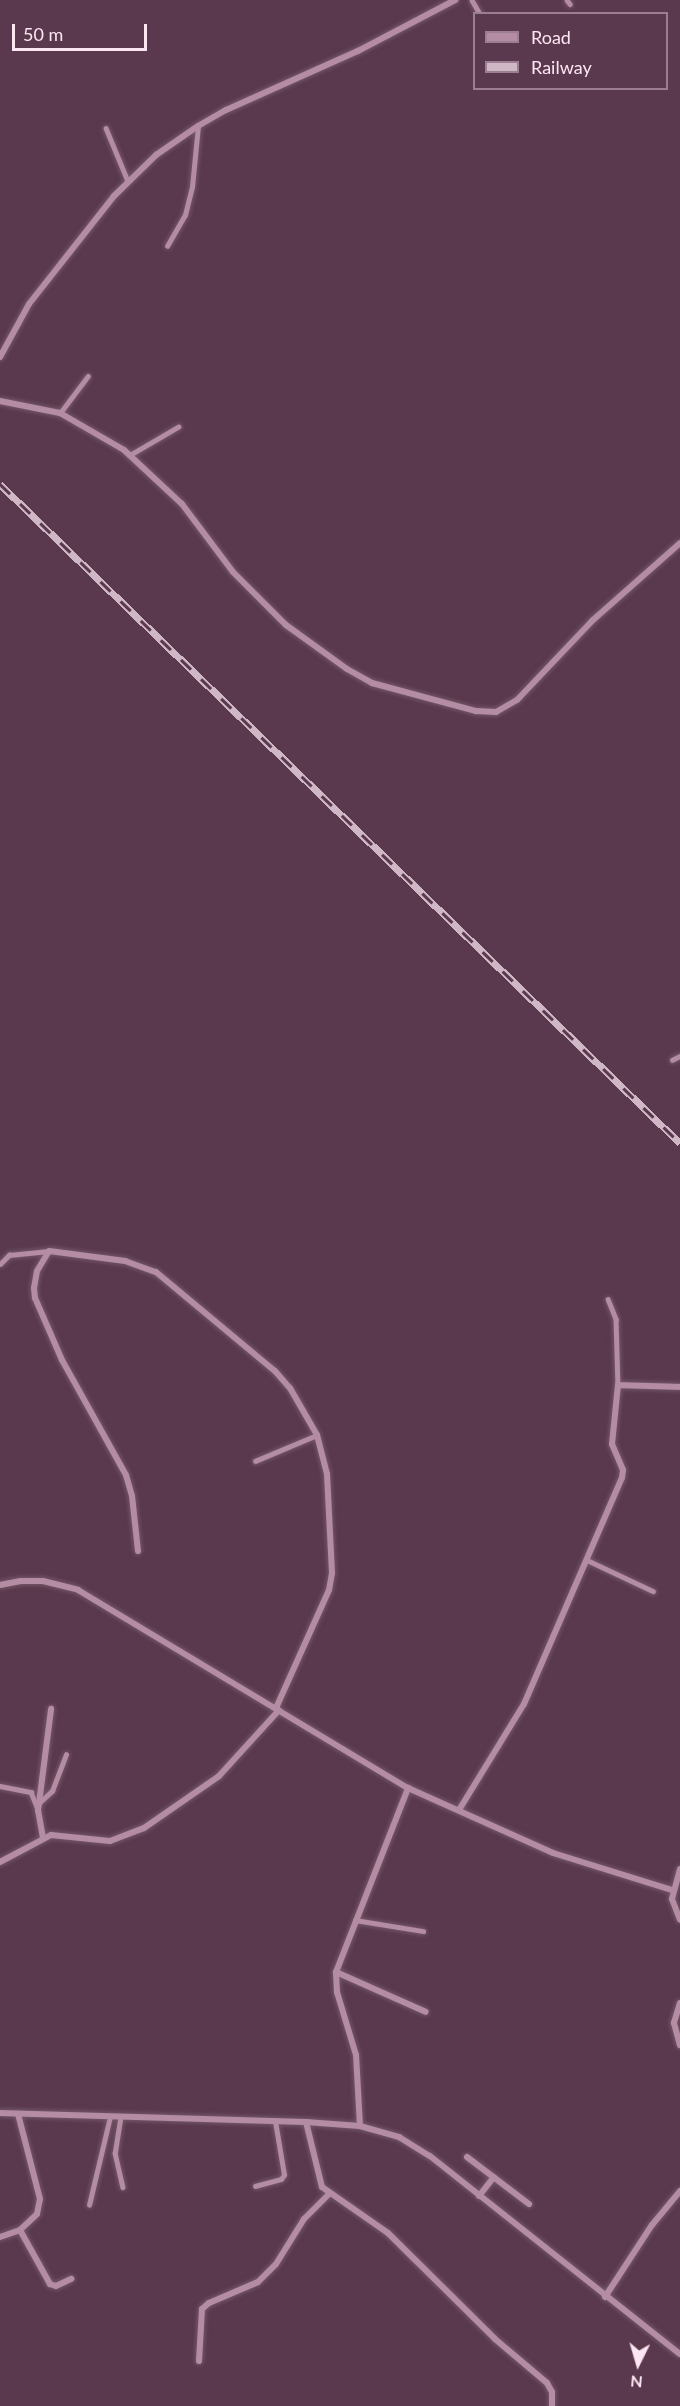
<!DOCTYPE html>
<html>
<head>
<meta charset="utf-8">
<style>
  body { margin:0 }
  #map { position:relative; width:680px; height:2406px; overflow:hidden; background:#5a384d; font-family:Lato,sans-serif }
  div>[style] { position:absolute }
  .roads { filter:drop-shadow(0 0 2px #745768) drop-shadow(0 0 2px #745768) }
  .service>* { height:4.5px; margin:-2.25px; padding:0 2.25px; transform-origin:2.25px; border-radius:2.25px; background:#b48ca4 }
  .minor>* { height:6px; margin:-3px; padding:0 3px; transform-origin:3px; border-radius:3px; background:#b48ca4 }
  .rail>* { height:7px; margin-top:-3.5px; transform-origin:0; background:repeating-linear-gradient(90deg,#5a384d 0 14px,#d0b7c5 0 28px); box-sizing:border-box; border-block:2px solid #d0b7c5 }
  span { translate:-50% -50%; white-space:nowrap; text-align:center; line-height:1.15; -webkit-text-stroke:5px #5a384d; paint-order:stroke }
  .legend { position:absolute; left:473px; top:12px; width:195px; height:78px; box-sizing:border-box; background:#5a384d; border:2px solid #9b7e8f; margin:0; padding:8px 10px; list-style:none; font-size:18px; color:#fce6f2 }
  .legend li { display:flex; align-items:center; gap:12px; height:30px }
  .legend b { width:30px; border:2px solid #9b7e8f }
  .north { position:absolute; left:608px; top:2334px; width:60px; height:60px; -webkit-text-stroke:4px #5a384d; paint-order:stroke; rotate:185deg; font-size:16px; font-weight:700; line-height:24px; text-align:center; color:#fce6f2 }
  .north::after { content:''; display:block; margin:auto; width:21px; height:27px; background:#fce6f2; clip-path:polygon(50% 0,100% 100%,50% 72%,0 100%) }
  .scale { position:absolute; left:12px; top:24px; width:135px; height:27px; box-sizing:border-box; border:3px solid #fce6f2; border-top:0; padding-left:8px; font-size:18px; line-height:21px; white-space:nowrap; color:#fce6f2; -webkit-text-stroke:4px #5a384d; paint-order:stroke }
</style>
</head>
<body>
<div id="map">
  <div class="roads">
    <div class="service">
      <i style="left:472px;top:0;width:16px;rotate:60deg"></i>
      <i style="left:567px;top:0;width:5px;rotate:53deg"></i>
      <i style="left:106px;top:128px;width:57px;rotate:67.5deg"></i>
      <i style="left:167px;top:246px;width:36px;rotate:-60deg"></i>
      <i style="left:185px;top:215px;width:29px;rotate:-76deg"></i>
      <i style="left:192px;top:187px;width:61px;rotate:-84.4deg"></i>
      <i style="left:60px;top:413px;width:46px;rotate:-52.9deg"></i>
      <i style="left:130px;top:455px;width:56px;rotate:-30.3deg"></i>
      <i style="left:672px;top:1060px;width:9px;rotate:-27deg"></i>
      <i style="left:0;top:1264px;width:13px;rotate:-45deg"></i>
      <i style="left:9px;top:1255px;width:40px;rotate:-5.7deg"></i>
      <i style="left:608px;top:1299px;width:22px;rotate:68deg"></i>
      <i style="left:616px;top:1319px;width:66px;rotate:88.3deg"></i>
      <i style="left:255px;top:1461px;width:67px;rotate:-22.8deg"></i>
      <i style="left:587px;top:1560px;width:73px;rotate:25.2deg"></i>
      <i style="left:0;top:1786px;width:32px;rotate:11deg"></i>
      <i style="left:31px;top:1792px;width:18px;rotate:68deg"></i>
      <i style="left:39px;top:1803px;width:18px;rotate:-43deg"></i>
      <i style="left:52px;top:1791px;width:39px;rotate:-69deg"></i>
      <i style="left:355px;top:1920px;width:69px;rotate:9.2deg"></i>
      <i style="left:121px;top:2117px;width:36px;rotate:99deg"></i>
      <i style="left:115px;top:2153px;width:35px;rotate:77deg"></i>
      <i style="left:255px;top:2186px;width:27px;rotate:-15deg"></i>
      <i style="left:281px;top:2179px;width:5px;rotate:-53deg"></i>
      <i style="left:284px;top:2175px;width:55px;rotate:-99.5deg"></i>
      <i style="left:89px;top:2205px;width:90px;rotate:-76.6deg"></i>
    </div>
    <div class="minor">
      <i style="left:0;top:357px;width:60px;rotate:-61.3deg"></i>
      <i style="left:29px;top:304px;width:137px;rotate:-51.8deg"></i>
      <i style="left:114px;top:196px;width:59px;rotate:-44.3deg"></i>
      <i style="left:156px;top:155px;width:51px;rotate:-34.6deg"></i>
      <i style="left:198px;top:126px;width:32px;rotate:-30deg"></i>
      <i style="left:226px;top:110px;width:145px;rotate:-24.1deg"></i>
      <i style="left:358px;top:51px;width:110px;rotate:-27.7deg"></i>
      <i style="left:0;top:401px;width:61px;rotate:11.3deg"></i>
      <i style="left:60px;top:413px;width:74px;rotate:30deg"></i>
      <i style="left:124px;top:450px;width:79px;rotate:43deg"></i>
      <i style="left:182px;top:504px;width:85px;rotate:53.1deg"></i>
      <i style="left:233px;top:572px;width:75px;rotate:45deg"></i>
      <i style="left:286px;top:625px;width:75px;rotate:35.8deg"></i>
      <i style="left:347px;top:669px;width:29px;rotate:29deg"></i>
      <i style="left:372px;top:683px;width:108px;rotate:15.1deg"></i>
      <i style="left:476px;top:711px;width:20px;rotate:3deg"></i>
      <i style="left:496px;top:712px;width:24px;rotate:-30deg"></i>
      <i style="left:517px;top:700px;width:110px;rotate:-46.5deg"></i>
      <i style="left:593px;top:620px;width:116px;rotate:-41.5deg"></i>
      <i style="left:138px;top:1551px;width:55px;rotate:-96.2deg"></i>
      <i style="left:132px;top:1496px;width:22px;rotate:-106deg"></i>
      <i style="left:126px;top:1475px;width:132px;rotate:-119.1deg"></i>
      <i style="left:62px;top:1360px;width:68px;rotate:-113.5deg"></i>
      <i style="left:35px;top:1298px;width:10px;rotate:-96deg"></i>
      <i style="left:34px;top:1288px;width:17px;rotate:-80deg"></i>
      <i style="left:37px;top:1271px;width:23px;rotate:-59deg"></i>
      <i style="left:49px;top:1251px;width:77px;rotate:7.5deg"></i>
      <i style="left:125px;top:1261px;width:33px;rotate:20deg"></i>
      <i style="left:156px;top:1272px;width:155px;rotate:39.8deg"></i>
      <i style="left:275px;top:1371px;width:23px;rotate:49deg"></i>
      <i style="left:290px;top:1388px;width:54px;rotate:60.1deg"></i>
      <i style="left:317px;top:1435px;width:40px;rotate:75.6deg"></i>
      <i style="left:327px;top:1474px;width:99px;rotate:87.1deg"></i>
      <i style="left:332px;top:1573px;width:17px;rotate:100deg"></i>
      <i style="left:329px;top:1590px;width:129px;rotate:114.2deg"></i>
      <i style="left:0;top:1585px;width:21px;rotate:-11deg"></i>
      <i style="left:21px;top:1581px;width:22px"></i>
      <i style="left:43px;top:1581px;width:36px;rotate:14deg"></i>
      <i style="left:78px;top:1590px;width:385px;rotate:31deg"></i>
      <i style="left:408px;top:1788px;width:159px;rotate:24.1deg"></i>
      <i style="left:553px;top:1853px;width:125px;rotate:17.3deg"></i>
      <i style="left:459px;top:1810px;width:124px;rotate:-58.5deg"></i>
      <i style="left:524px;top:1704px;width:246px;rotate:-66.6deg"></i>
      <i style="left:622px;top:1478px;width:8px;rotate:-83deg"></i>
      <i style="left:623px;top:1470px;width:28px;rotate:-113deg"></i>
      <i style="left:612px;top:1444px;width:59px;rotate:-84.2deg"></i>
      <i style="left:618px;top:1385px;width:62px;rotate:1.8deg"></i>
      <i style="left:43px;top:1838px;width:27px;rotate:-100deg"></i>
      <i style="left:38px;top:1811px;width:103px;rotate:-82.7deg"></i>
      <i style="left:0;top:1862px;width:58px;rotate:-27.9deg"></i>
      <i style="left:51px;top:1835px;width:59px;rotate:5.8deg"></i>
      <i style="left:110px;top:1841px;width:36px;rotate:-21deg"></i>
      <i style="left:144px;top:1828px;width:91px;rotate:-34.7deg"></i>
      <i style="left:219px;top:1776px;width:89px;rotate:-47.7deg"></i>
      <i style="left:680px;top:1869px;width:31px;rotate:105deg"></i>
      <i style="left:672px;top:1899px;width:22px;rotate:69deg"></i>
      <i style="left:336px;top:1972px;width:98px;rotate:24deg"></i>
      <i style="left:680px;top:2003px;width:21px;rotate:107deg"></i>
      <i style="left:674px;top:2023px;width:23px;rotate:75deg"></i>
      <i style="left:0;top:2113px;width:306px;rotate:1.7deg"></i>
      <i style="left:306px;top:2122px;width:54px;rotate:4.2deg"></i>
      <i style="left:360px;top:2126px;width:41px;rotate:15.8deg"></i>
      <i style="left:399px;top:2137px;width:36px;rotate:32deg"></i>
      <i style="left:430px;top:2156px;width:319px;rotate:38.4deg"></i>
      <i style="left:306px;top:2122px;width:67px;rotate:76.2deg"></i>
      <i style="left:322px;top:2187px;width:80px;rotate:34.9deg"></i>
      <i style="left:388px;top:2233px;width:151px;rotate:44.7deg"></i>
      <i style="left:495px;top:2339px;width:68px;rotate:40.2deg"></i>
      <i style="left:547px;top:2383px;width:10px;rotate:61deg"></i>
      <i style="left:552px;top:2392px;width:14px;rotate:90deg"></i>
      <i style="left:360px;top:2126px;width:71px;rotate:-93.2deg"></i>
      <i style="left:356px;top:2055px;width:66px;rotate:-106.8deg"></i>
      <i style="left:337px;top:1992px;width:20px;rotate:-93deg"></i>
      <i style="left:336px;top:1972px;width:198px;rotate:-68.6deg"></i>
      <i style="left:467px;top:2157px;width:78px;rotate:37.2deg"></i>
      <i style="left:479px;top:2196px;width:24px;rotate:-52deg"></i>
      <i style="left:20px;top:2230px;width:62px;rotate:60.9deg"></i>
      <i style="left:50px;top:2284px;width:6px;rotate:18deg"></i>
      <i style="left:56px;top:2286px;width:17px;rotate:-25deg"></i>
      <i style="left:0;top:2237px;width:21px;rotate:-19deg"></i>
      <i style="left:20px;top:2230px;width:23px;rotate:-43deg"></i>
      <i style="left:37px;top:2214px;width:15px;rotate:-79deg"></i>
      <i style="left:40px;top:2199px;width:88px;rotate:-104.5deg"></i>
      <i style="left:605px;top:2297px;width:86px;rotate:-56.9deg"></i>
      <i style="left:652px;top:2225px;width:44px;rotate:-50.5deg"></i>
      <i style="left:199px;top:2361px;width:52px;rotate:-86.7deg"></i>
      <i style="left:202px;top:2309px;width:9px;rotate:-41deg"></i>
      <i style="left:209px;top:2303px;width:53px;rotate:-23.2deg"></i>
      <i style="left:258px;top:2282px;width:25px;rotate:-45deg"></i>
      <i style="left:276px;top:2264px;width:53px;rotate:-58.1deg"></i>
      <i style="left:304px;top:2219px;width:35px;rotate:-45deg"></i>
    </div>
  </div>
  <div class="rail">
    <i style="left:0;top:484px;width:947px;rotate:44.1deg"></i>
  </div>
  <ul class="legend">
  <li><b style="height:8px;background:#b48ca4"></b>Road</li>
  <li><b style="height:8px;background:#d0b7c5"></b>Railway</li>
  </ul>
  <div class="north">N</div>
  <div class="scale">50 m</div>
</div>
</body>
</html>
